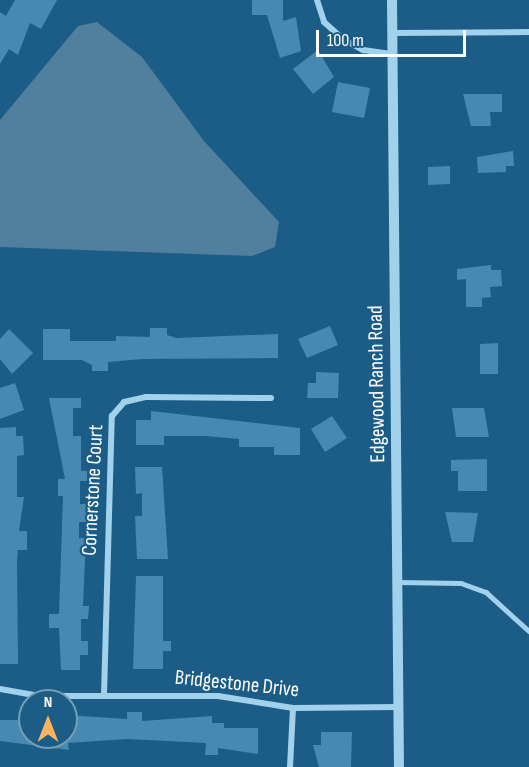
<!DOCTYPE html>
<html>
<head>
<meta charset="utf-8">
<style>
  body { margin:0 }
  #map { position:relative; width:529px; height:767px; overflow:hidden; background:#1b5d86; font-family:"Sofia Sans Condensed",sans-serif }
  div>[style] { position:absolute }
  .water>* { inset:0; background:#50809d }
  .building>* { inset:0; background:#4789b1 }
  .service>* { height:4.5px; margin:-2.25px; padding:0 2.25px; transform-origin:2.25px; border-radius:2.25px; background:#a2d1ec }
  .minor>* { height:6px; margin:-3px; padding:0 3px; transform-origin:3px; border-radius:3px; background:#a2d1ec }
  .tertiary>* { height:10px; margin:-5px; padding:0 5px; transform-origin:5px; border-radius:5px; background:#a2d1ec }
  span { translate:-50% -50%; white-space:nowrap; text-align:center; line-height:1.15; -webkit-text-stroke:4.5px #1b5d86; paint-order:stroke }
  .street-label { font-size:21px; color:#fff }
  .north { position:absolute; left:18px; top:689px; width:60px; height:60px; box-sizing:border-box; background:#1b5d86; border:2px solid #769eb6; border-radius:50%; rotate:0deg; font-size:16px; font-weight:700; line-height:24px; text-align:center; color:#fff }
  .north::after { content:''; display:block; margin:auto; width:21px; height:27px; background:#fdb35e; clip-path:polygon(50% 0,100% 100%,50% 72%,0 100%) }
  .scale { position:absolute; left:316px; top:30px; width:150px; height:27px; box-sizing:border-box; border:3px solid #fff; border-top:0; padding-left:8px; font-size:18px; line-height:21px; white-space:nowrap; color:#fff; -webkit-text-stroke:4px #1b5d86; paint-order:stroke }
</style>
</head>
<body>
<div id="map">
  <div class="water">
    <i style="clip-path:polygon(97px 22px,142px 57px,204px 141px,279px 222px,275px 247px,252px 256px,0 247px,0 120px,78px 26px)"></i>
  </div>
  <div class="building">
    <i style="clip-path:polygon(15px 0,57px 0,41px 29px,30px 23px,18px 55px,9px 49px,0 64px,0 12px,6px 16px)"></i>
    <i style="clip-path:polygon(252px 0,283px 0,283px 21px,296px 17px,301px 51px,280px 58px,267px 15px,252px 15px)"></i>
    <i style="clip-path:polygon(318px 50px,334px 77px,313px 94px,293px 69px)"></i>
    <i style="clip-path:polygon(338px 82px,370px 88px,364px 118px,332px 112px)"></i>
    <i style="clip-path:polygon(463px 94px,502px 94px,502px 112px,490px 112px,491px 126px,471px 126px)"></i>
    <i style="clip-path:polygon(513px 151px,514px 166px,506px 166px,506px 172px,478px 173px,477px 157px)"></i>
    <i style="clip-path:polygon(450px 166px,450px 184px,428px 185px,428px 167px)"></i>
    <i style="clip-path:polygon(491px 265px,491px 270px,501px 270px,502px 286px,490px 287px,491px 297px,482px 298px,482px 307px,466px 307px,466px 279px,457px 280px,457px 269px)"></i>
    <i style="clip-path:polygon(330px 326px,338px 345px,307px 358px,298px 339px)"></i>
    <i style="clip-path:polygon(150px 328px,167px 328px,167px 335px,176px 338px,278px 334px,278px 358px,142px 359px,108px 362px,108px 371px,92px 371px,92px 365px,82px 360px,43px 360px,43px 329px,70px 329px,70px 341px,116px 341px,116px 336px,150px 337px)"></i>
    <i style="clip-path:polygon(9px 329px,33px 353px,12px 374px,0 359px,0 339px)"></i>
    <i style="clip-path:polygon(498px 343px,498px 374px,480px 374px,480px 344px)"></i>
    <i style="clip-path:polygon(316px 372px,339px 373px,338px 398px,307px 398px,308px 383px,316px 383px)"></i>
    <i style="clip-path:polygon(15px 383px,24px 410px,0 419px,0 388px)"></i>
    <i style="clip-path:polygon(49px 398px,81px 398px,81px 408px,73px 408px,73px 436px,81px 436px,81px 471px,87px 471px,87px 481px,80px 481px,80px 504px,87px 504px,87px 522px,79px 522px,79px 538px,86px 538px,83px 606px,89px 606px,88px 619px,81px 619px,81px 641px,88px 641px,88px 655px,80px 655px,80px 670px,61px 670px,59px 628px,49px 628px,49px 614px,59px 614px,63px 496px,58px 496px,58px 479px,65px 479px)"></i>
    <i style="clip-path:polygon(452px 408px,484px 408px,489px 437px,456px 437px)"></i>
    <i style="clip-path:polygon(151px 411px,300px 428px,300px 455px,274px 455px,274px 447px,239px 447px,239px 439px,206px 436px,164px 436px,164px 445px,136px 445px,136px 420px,151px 420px)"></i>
    <i style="clip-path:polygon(332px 416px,347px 438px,325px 452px,311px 429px)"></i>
    <i style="clip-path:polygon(16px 427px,16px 436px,23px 436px,24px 455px,17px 456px,17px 497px,24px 497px,19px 531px,27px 531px,27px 550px,18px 550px,17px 561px,18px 664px,0 664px,0 428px)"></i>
    <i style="clip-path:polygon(487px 459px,487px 491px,458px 491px,458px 471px,451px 471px,451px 460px)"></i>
    <i style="clip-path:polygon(135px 467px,162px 467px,168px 559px,137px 559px,135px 516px,142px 516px,142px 493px,136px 494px)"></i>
    <i style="clip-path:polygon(445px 512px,478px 513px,473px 542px,452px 542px)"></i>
    <i style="clip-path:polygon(136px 576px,163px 576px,163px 641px,171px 641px,171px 651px,163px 651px,163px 669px,133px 669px)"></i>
    <i style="clip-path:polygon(127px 712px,142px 712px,142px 721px,212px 716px,212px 723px,224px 723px,224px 728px,258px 728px,258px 754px,218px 748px,218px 755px,205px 755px,206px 743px,127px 739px,68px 743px,69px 750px,0 741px,0 720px,30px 720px,30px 737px,66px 737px,66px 715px,127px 719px)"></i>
    <i style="clip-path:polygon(321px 732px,352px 732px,351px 767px,319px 767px,313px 745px,321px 745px)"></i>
  </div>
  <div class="service">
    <i style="left:398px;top:582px;width:63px;rotate:0.9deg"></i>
    <i style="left:461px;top:583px;width:27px;rotate:20deg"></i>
    <i style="left:486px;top:592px;width:58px;rotate:42.2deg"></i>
  </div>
  <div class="minor">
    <i style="left:317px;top:0;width:23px;rotate:72deg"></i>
    <i style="left:324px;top:22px;width:25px;rotate:42deg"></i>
    <i style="left:343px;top:39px;width:23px;rotate:29deg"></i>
    <i style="left:363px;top:50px;width:30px;rotate:8deg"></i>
    <i style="left:393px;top:33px;width:136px;rotate:-0.4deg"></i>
    <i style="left:0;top:689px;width:40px;rotate:10deg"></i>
    <i style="left:39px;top:696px;width:179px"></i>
    <i style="left:218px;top:696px;width:76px;rotate:9.1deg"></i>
    <i style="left:293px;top:708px;width:106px;rotate:-0.5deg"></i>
    <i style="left:104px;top:695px;width:279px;rotate:-88.4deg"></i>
    <i style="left:112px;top:416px;width:18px;rotate:-49deg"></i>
    <i style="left:124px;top:402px;width:23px;rotate:-13deg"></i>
    <i style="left:146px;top:397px;width:125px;rotate:0.5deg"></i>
    <i style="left:290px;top:767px;width:59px;rotate:-87.1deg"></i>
  </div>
  <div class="tertiary">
    <i style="left:392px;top:0;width:767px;rotate:89.48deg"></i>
  </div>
  <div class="street-label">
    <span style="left:377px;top:384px;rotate:-91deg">Edgewood Ranch Road</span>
    <span style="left:93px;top:490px;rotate:-87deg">Cornerstone Court</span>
    <span style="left:237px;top:684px;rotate:6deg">Bridgestone Drive</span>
  </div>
  <div class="north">N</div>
  <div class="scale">100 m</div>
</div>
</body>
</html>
